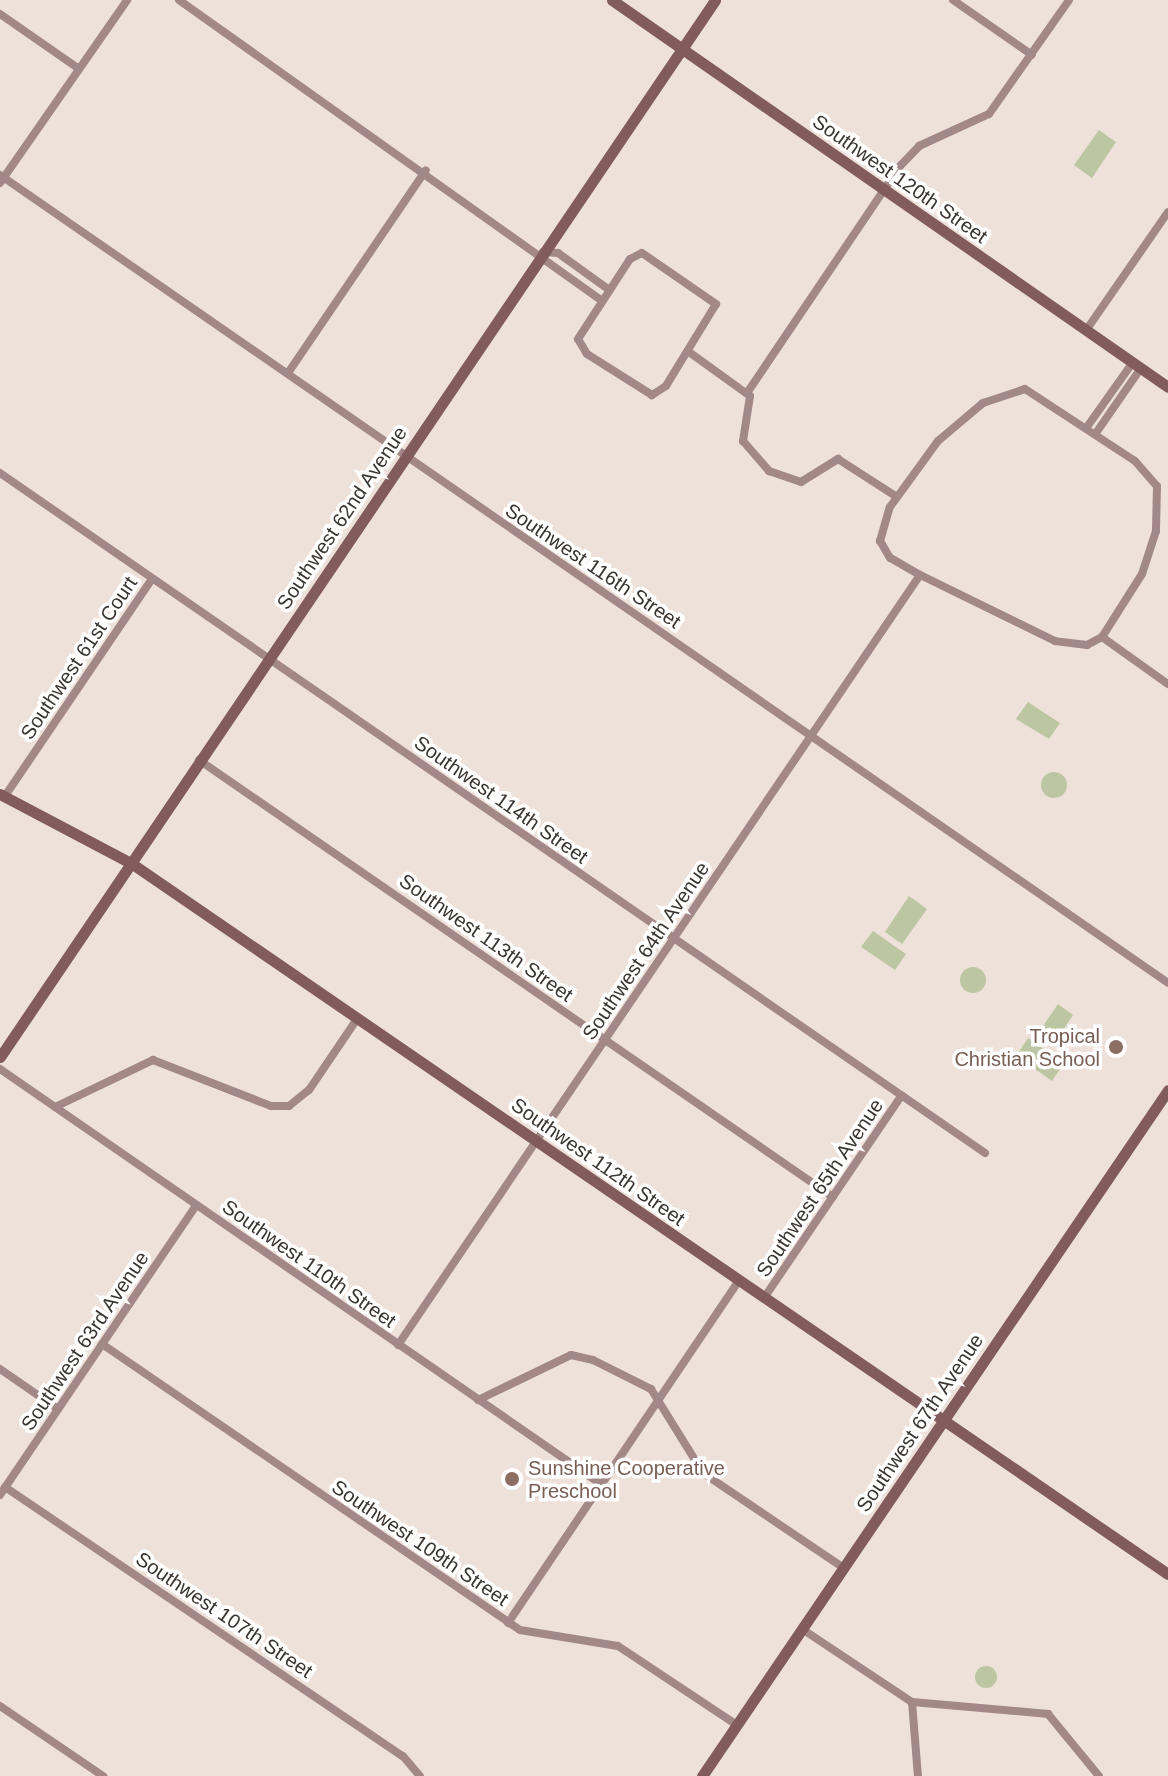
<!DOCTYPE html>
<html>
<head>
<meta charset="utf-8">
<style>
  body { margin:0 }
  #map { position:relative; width:1168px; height:1776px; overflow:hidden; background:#eee1d9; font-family:Arial,sans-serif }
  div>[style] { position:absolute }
  .green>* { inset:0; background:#bcc6a3 }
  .round { border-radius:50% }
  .street>* { height:8px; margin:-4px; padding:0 4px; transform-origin:4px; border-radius:4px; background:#a38888 }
  .secondary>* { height:11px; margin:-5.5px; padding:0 5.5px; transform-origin:5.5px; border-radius:5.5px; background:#825c5d }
  .dots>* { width:22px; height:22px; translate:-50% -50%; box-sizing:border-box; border:4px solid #fff; border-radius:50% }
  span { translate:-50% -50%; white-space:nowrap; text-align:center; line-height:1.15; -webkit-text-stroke:7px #fff; paint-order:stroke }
  .street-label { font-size:20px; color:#393431 }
  .education-label { font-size:20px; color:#785e54 }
  .right { translate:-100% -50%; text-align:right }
  .left { translate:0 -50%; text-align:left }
</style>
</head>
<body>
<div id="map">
  <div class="green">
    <i style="clip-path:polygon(1099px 130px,1116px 142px,1092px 178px,1074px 165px)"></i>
    <i style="clip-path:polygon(1028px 702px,1060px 723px,1049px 739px,1016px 719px)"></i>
    <i class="round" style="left:1041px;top:772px;width:26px;height:26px"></i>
    <i style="clip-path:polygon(909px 896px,927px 909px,902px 944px,885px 932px)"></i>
    <i style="clip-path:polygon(873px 931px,906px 954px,895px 970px,861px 947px)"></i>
    <i class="round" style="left:960px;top:967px;width:26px;height:26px"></i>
    <i style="clip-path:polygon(1058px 1004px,1073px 1015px,1053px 1045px,1037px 1035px)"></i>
    <i style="clip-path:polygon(1028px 1038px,1064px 1063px,1052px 1081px,1016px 1056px)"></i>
    <i class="round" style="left:975px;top:1666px;width:22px;height:22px"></i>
  </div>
  <div class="street">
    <i style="left:179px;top:0;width:518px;rotate:35.41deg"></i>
    <i style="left:953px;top:0;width:96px;rotate:34.8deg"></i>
    <i style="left:0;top:14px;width:96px;rotate:34.8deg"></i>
    <i style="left:0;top:175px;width:1420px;rotate:34.67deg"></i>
    <i style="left:0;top:183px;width:223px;rotate:-55.2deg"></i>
    <i style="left:543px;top:252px;width:15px;rotate:4deg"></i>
    <i style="left:558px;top:253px;width:62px;rotate:35.8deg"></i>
    <i style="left:642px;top:253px;width:90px;rotate:34.6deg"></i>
    <i style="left:716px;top:304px;width:96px;rotate:121.4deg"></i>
    <i style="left:666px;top:386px;width:17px;rotate:147deg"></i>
    <i style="left:652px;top:395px;width:77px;rotate:-147.8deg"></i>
    <i style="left:587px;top:354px;width:17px;rotate:-121deg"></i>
    <i style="left:578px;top:339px;width:95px;rotate:-57deg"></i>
    <i style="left:630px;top:259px;width:13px;rotate:-27deg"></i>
    <i style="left:1087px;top:329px;width:142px;rotate:-55.3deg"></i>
    <i style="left:689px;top:352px;width:75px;rotate:35.8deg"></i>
    <i style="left:750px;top:396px;width:46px;rotate:98.8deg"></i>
    <i style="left:743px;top:441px;width:40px;rotate:49deg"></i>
    <i style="left:769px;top:471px;width:34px;rotate:19deg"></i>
    <i style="left:801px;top:482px;width:44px;rotate:-31.9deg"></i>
    <i style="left:838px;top:459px;width:70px;rotate:32.8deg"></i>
    <i style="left:288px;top:373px;width:245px;rotate:-55.8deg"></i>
    <i style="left:1025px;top:389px;width:131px;rotate:33.2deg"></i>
    <i style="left:1135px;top:461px;width:33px;rotate:49deg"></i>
    <i style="left:1157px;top:486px;width:45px;rotate:91.3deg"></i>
    <i style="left:1156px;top:531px;width:45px;rotate:108deg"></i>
    <i style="left:1142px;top:574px;width:75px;rotate:122.4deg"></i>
    <i style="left:1102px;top:637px;width:17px;rotate:152deg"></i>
    <i style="left:1087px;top:645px;width:32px;rotate:-173deg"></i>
    <i style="left:1055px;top:641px;width:150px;rotate:-153.9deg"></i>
    <i style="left:920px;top:575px;width:34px;rotate:-150deg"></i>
    <i style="left:890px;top:558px;width:20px;rotate:-120deg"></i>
    <i style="left:880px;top:541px;width:35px;rotate:-74deg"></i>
    <i style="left:890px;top:507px;width:82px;rotate:-54deg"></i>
    <i style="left:938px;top:441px;width:59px;rotate:-40.2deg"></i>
    <i style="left:983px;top:403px;width:44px;rotate:-18.4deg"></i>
    <i style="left:747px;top:393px;width:274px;rotate:-56deg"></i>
    <i style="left:900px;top:166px;width:28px;rotate:-46deg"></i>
    <i style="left:919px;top:146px;width:77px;rotate:-24.6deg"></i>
    <i style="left:989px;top:114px;width:139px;rotate:-54.9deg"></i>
    <i style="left:1087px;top:427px;width:80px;rotate:-54.7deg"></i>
    <i style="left:1096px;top:433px;width:79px;rotate:-55.3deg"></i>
    <i style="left:0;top:473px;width:1197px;rotate:34.62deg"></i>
    <i style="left:1102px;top:637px;width:81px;rotate:35.5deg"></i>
    <i style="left:199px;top:760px;width:770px;rotate:34.58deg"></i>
    <i style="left:5px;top:796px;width:262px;rotate:-55.9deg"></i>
    <i style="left:0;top:1069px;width:730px;rotate:34.63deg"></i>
    <i style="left:55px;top:1107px;width:109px;rotate:-25.6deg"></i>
    <i style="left:153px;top:1060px;width:127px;rotate:21.3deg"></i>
    <i style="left:271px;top:1106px;width:18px"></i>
    <i style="left:289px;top:1106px;width:26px;rotate:-39deg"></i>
    <i style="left:309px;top:1090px;width:86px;rotate:-55.9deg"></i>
    <i style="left:764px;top:1298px;width:245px;rotate:-55.8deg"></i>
    <i style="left:102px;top:1344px;width:506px;rotate:34.38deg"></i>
    <i style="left:520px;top:1630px;width:99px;rotate:9.3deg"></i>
    <i style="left:618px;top:1646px;width:143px;rotate:33.6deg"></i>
    <i style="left:398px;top:1345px;width:930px;rotate:-55.87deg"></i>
    <i style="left:0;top:1369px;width:70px;rotate:34.6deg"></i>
    <i style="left:478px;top:1400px;width:103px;rotate:-25.8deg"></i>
    <i style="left:571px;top:1355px;width:23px;rotate:13deg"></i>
    <i style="left:593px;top:1360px;width:65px;rotate:26.6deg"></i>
    <i style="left:651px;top:1389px;width:99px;rotate:58.2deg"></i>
    <i style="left:703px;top:1473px;width:170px;rotate:34deg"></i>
    <i style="left:5px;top:1487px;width:480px;rotate:34.1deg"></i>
    <i style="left:403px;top:1756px;width:26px;rotate:50deg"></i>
    <i style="left:0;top:1495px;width:350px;rotate:-55.9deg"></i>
    <i style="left:508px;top:1623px;width:413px;rotate:-56deg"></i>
    <i style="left:802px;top:1629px;width:132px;rotate:33.6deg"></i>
    <i style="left:912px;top:1702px;width:137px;rotate:5deg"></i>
    <i style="left:1048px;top:1714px;width:80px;rotate:50.6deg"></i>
    <i style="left:912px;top:1702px;width:74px;rotate:85.4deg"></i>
    <i style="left:0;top:1706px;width:125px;rotate:34.2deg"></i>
  </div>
  <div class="secondary">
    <i style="left:612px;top:0;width:677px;rotate:34.84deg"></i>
    <i style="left:0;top:794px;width:148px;rotate:27.8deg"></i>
    <i style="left:131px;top:863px;width:1257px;rotate:34.44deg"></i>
    <i style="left:0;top:1057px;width:1276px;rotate:-55.92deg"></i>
    <i style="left:702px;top:1776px;width:829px;rotate:-55.81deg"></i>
  </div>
  <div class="dots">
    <i style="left:1116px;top:1047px;background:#8d6e63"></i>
    <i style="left:512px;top:1479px;background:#8d6e63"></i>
  </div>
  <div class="street-label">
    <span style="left:900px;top:179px;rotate:35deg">Southwest 120th Street</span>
    <span style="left:342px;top:518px;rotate:-56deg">Southwest 62nd Avenue</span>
    <span style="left:593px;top:566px;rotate:34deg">Southwest 116th Street</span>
    <span style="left:79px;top:658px;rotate:-56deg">Southwest 61st Court</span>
    <span style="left:501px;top:800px;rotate:35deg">Southwest 114th Street</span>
    <span style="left:486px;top:938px;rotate:35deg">Southwest 113th Street</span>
    <span style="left:646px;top:951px;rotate:-56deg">Southwest 64th Avenue</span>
    <span style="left:598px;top:1162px;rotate:35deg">Southwest 112th Street</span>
    <span style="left:820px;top:1188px;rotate:-56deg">Southwest 65th Avenue</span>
    <span style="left:309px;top:1264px;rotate:35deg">Southwest 110th Street</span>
    <span style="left:85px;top:1341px;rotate:-56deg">Southwest 63rd Avenue</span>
    <span style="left:920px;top:1423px;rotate:-56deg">Southwest 67th Avenue</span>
    <span style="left:420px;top:1543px;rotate:34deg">Southwest 109th Street</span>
    <span style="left:224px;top:1615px;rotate:34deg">Southwest 107th Street</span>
  </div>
  <div class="education-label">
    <span class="right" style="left:1100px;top:1048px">Tropical<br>Christian School</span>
    <span class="left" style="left:528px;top:1480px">Sunshine Cooperative<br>Preschool</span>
  </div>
</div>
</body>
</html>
